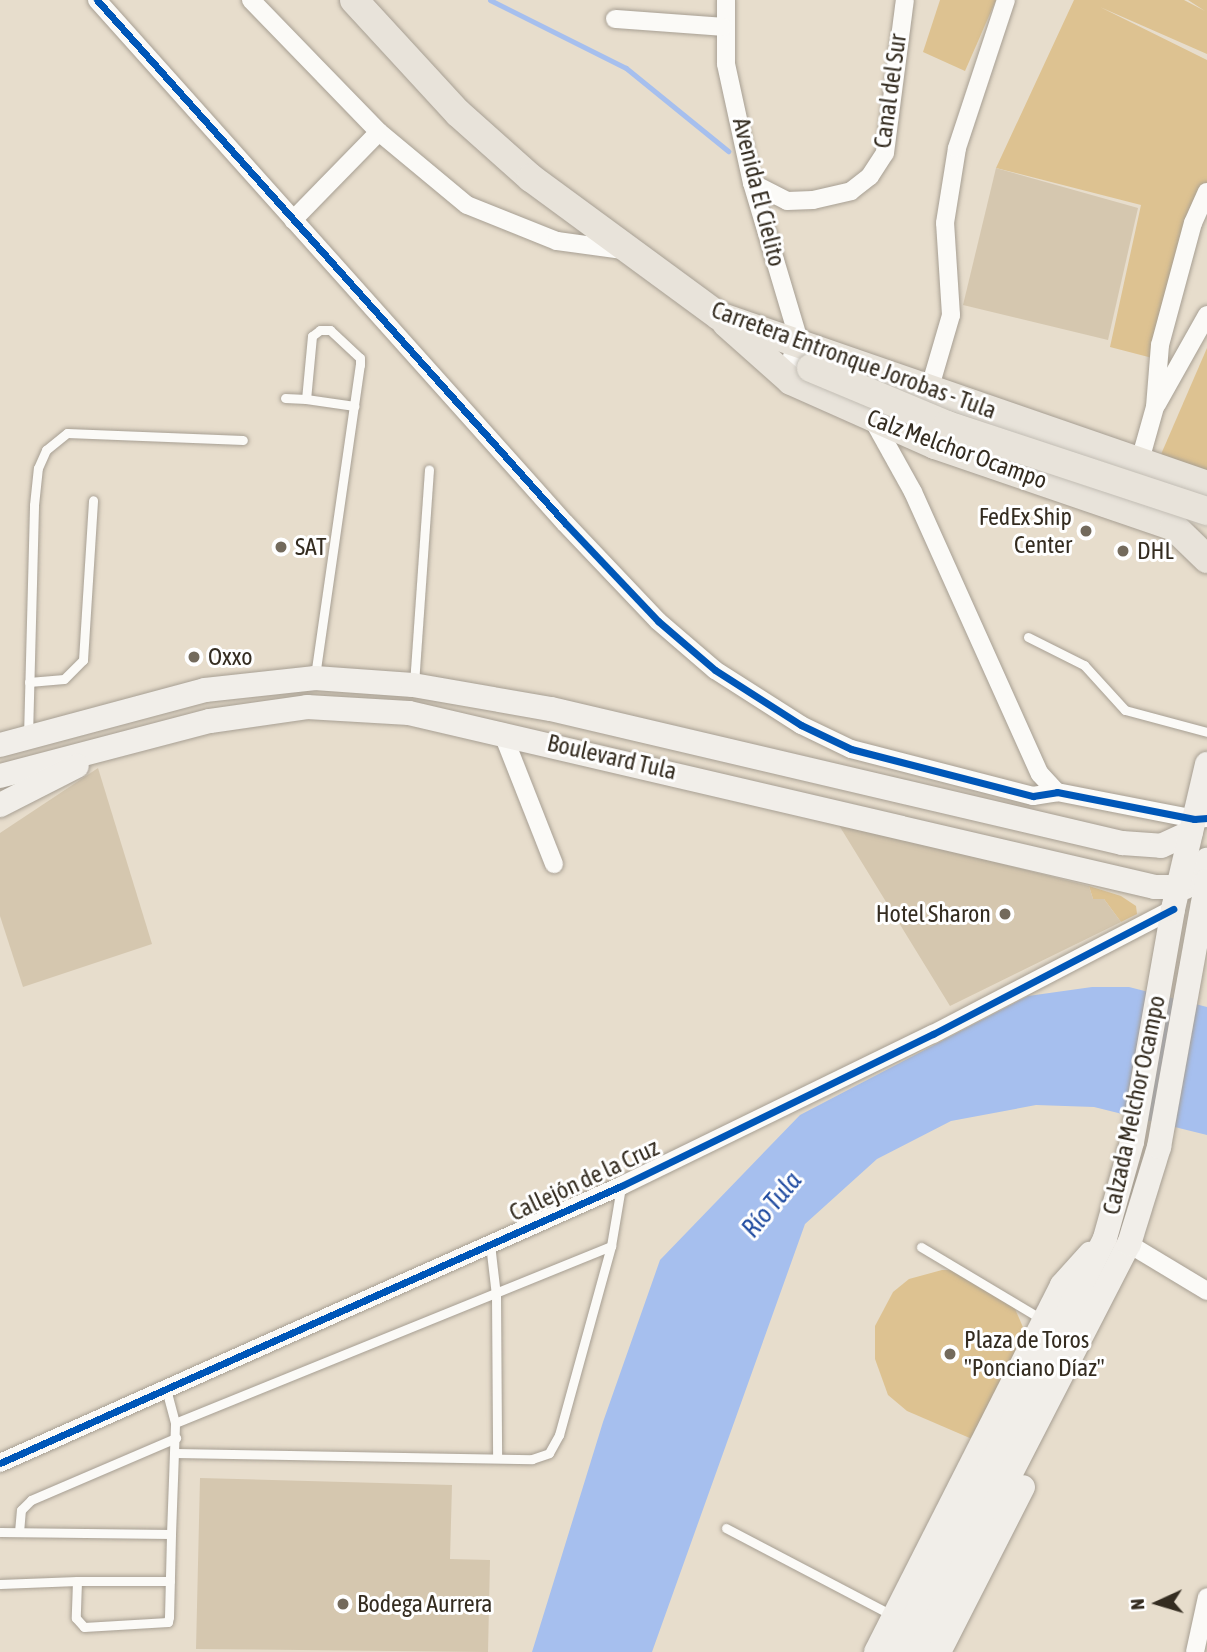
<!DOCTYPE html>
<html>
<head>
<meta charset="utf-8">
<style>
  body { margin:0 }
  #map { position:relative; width:1207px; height:1652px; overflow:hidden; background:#e7ddcc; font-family:"Asap Condensed",sans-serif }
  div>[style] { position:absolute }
  .green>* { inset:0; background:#ddc291 }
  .water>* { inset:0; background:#a6bfee }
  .stream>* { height:5px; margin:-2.5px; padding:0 2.5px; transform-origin:2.5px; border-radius:2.5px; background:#a6bfee }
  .building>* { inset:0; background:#d5c7af }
  .roads { filter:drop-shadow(0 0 2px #a79f93) drop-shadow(0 0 2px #a79f93) }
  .lane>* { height:9px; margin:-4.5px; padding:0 4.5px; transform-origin:4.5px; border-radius:4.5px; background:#fbfaf7 }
  .street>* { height:18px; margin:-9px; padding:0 9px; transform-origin:9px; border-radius:9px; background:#fbfaf7 }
  .secondary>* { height:24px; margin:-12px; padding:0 12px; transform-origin:12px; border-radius:12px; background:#f1eee9 }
  .primary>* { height:28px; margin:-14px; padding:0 14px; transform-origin:14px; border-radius:14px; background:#e8e3da }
  .bridges { filter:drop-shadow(0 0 2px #c2bdb4) drop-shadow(0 0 2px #c2bdb4) }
  .primary-bridge>* { height:28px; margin:-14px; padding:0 14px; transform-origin:14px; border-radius:14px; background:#e8e3da }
  .cycleway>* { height:7px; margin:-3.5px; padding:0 3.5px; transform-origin:3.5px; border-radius:3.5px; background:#0057b8 }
  .dots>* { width:19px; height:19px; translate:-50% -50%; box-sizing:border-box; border:4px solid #fff; border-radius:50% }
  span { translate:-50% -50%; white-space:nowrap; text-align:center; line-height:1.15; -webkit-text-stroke:6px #fff; paint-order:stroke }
  .street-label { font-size:24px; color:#342c20 }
  .poi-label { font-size:24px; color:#342c20 }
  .right { translate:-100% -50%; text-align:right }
  .left { translate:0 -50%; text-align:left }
  .water-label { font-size:26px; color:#224da1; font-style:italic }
  .north { position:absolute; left:1123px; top:1568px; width:70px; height:70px; -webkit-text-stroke:5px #fff; paint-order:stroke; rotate:266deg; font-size:19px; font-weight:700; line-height:28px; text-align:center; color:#342c20 }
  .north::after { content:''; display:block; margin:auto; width:24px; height:32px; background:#342c20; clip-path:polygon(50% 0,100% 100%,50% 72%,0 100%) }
</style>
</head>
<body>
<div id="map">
  <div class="green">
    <i style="clip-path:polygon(940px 0,996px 0,965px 71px,923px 52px)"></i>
    <i style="clip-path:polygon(1074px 0,1184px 0,1205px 11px,1188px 0,1207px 0,1207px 54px,1100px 7px,1207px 60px,1207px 188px,1160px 360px,1110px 347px,1141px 205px,996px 168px)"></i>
    <i style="clip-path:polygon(1207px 348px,1207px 474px,1159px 459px)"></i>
    <i style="clip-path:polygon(1089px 886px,1121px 896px,1136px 906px,1137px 914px,1121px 922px,1104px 899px,1093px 899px)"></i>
    <i style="clip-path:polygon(942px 1270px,957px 1270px,1013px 1304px,1025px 1332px,979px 1442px,907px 1411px,888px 1395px,875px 1359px,875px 1326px,893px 1292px,909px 1279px)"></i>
  </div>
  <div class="water">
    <i style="clip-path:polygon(1092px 987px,1129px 987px,1207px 1007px,1207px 1135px,1094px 1107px,1036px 1105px,951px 1121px,877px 1159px,805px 1224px,652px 1652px,532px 1652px,603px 1422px,660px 1260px,800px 1115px,1028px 996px)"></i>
  </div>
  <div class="stream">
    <i style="left:490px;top:0;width:152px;rotate:26.6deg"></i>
    <i style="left:626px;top:68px;width:132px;rotate:39.1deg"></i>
  </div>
  <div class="building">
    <i style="clip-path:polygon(996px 168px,1138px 208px,1108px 340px,963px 305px)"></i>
    <i style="clip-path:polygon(98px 768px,152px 944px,23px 987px,0 916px,0 833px)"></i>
    <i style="clip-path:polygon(837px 822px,1089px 886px,1093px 899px,1104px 899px,1121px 922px,950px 1006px)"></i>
    <i style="clip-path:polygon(200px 1478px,452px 1485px,450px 1559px,490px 1560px,488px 1652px,196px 1649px)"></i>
  </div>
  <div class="roads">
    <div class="lane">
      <i style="left:285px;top:398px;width:21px;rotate:3deg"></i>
      <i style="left:1028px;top:637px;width:63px;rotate:26.6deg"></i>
      <i style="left:1084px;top:665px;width:61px;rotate:47.7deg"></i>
      <i style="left:1125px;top:710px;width:85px;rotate:15deg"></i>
      <i style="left:315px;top:676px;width:314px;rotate:-81.8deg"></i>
      <i style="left:360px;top:365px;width:7px;rotate:-90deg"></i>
      <i style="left:360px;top:358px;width:41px;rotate:-137deg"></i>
      <i style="left:330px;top:330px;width:10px;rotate:180deg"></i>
      <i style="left:320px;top:330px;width:10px;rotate:143deg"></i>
      <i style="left:312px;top:336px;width:63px;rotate:95.4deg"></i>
      <i style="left:306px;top:399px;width:49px;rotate:8.3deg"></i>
      <i style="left:29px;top:682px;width:35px;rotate:-5deg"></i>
      <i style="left:64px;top:679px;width:27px;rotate:-45deg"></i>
      <i style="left:83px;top:660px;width:160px;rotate:-86.4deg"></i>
      <i style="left:414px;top:684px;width:215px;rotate:-86deg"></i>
      <i style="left:28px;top:736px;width:231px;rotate:-88.5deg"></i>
      <i style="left:34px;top:505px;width:37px;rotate:-84deg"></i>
      <i style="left:38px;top:468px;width:20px;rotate:-66deg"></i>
      <i style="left:46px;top:450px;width:27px;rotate:-39deg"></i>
      <i style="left:67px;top:433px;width:176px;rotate:2.3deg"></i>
      <i style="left:490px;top:1244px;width:51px;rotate:83.3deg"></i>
      <i style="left:496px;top:1295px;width:163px;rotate:89.6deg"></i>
      <i style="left:921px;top:1247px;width:142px;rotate:30.9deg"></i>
      <i style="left:166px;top:1389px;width:35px;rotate:75deg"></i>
      <i style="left:175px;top:1423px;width:471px;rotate:-22.1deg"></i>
      <i style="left:175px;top:1453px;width:357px;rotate:1deg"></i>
      <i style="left:532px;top:1459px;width:18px;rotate:-19deg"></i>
      <i style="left:549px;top:1453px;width:21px;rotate:-61deg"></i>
      <i style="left:559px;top:1435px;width:196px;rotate:-74.6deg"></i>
      <i style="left:611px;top:1246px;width:60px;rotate:-80.4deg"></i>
      <i style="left:726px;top:1528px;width:187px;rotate:27.7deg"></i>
      <i style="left:0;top:1532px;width:171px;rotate:0.7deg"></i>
      <i style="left:171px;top:1534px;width:111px;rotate:-87.9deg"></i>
      <i style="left:19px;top:1532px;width:22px;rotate:-85deg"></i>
      <i style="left:21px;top:1510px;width:14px;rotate:-45deg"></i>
      <i style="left:31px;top:1500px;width:158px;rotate:-23.2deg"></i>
      <i style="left:170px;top:1581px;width:93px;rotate:180deg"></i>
      <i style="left:77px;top:1581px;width:37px;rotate:92deg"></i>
      <i style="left:76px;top:1618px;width:12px;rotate:48deg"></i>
      <i style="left:84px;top:1627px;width:84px;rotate:-3.4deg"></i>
      <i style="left:168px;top:1622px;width:5px;rotate:-79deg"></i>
      <i style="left:169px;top:1617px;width:83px;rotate:-88.6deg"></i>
      <i style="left:0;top:1584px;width:77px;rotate:-2.2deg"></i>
    </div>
    <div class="street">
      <i style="left:97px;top:0;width:702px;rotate:48.18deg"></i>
      <i style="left:565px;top:523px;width:135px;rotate:46.5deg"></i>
      <i style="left:658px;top:621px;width:75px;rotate:40.7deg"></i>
      <i style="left:715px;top:670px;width:102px;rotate:32.6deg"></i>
      <i style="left:801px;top:725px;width:55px;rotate:25.6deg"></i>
      <i style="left:851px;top:749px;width:188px;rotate:14.5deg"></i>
      <i style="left:1033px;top:796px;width:24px;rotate:-9deg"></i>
      <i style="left:1057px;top:792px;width:140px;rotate:11.1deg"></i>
      <i style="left:1194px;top:819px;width:13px;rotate:-4deg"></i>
      <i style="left:251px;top:0;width:184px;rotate:45.9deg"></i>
      <i style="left:379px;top:132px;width:114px;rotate:39.7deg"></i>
      <i style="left:467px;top:205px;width:97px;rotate:21.8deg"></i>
      <i style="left:557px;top:241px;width:67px;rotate:7.8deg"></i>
      <i style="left:726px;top:0;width:64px;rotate:90deg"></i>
      <i style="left:726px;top:64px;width:122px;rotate:77.7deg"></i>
      <i style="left:752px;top:183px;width:165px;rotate:73.4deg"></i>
      <i style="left:799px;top:341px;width:17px;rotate:114deg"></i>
      <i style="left:792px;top:357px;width:24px;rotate:92deg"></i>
      <i style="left:615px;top:19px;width:108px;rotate:4.2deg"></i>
      <i style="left:752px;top:183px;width:39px;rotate:27deg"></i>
      <i style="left:787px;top:201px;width:26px;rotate:-2deg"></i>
      <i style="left:813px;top:200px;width:39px;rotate:-13deg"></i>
      <i style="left:851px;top:191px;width:24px;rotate:-38deg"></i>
      <i style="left:870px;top:176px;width:27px;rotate:-57deg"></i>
      <i style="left:885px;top:153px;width:154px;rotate:-82.6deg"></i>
      <i style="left:293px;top:220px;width:123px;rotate:-45.7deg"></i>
      <i style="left:930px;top:387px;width:75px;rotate:-73.7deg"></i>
      <i style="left:951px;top:315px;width:92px;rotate:-93.7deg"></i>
      <i style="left:945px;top:223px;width:76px;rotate:-80.9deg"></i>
      <i style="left:957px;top:148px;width:156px;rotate:-71.7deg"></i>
      <i style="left:1157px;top:404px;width:102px;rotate:-60.7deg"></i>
      <i style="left:873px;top:420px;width:82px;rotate:60.9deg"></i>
      <i style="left:913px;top:492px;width:309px;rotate:65.8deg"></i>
      <i style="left:1040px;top:774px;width:25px;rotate:47deg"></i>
      <i style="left:1137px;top:471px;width:66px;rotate:-74.3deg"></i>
      <i style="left:1155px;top:407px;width:62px;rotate:-85.4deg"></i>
      <i style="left:1160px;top:345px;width:126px;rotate:-74.9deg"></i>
      <i style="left:1193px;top:223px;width:34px;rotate:-66deg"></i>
      <i style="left:502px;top:732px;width:142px;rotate:68.5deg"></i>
      <i style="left:1129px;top:1244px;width:91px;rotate:31.1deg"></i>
      <i style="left:0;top:1463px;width:680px;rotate:-24.04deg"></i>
      <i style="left:621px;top:1186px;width:347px;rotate:-26deg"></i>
      <i style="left:933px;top:1034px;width:271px;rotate:-27.5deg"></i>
      <i style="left:1195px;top:1652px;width:56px;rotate:-77.7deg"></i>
    </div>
    <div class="secondary">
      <i style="left:0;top:745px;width:212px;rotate:-15deg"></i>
      <i style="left:205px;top:690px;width:111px;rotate:-6.2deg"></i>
      <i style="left:315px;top:678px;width:98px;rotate:4.1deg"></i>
      <i style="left:413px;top:685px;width:140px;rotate:9.9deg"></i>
      <i style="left:551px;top:709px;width:587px;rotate:13.21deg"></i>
      <i style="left:1122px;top:843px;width:39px;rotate:4deg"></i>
      <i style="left:1161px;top:846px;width:33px;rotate:-25deg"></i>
      <i style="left:0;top:776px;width:217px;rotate:-14.7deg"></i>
      <i style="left:210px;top:721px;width:98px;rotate:-8.2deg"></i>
      <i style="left:307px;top:707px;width:102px;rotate:3.4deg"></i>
      <i style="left:409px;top:713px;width:766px;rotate:13.13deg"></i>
      <i style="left:1155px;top:887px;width:30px"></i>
      <i style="left:1185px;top:887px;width:35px;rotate:-51deg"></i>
      <i style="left:0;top:805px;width:86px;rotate:-26.9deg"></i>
      <i style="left:876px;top:1652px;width:411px;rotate:-63.1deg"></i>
      <i style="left:1062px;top:1285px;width:42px;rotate:-47.9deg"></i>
      <i style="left:897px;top:1652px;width:463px;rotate:-63.3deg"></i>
      <i style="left:1105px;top:1238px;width:100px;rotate:-74.3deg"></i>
      <i style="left:1132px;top:1142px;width:237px;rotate:-80deg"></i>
      <i style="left:1173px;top:909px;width:149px;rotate:-76.8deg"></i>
      <i style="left:919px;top:1652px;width:459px;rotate:-62.8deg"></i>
      <i style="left:1129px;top:1244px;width:102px;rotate:-72.8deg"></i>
      <i style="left:1159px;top:1147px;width:270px;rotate:-79.8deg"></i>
      <i style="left:939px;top:1652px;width:185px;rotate:-63deg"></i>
    </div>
    <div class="primary">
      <i style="left:354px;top:0;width:154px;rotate:47.4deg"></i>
      <i style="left:458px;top:113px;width:98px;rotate:41.7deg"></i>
      <i style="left:531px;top:178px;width:233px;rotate:36.3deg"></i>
      <i style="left:719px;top:316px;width:516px;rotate:19.1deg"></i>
      <i style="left:726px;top:323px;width:87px;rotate:41.7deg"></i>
      <i style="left:791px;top:381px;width:158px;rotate:24deg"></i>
      <i style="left:935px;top:445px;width:253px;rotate:18.9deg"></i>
      <i style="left:1174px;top:527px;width:46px;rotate:44.1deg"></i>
    </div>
  </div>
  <div class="bridges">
    <div class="primary-bridge">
      <i style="left:811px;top:368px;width:147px;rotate:22.7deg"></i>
      <i style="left:947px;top:425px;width:274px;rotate:18.3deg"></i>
    </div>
  </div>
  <div class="cycleway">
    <i style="left:97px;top:0;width:702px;rotate:48.18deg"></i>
    <i style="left:565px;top:523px;width:135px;rotate:46.5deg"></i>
    <i style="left:658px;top:621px;width:75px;rotate:40.7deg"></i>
    <i style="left:715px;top:670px;width:102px;rotate:32.6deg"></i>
    <i style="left:801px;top:725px;width:55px;rotate:25.6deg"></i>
    <i style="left:851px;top:749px;width:188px;rotate:14.5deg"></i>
    <i style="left:1033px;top:796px;width:24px;rotate:-9deg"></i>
    <i style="left:1057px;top:792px;width:140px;rotate:11.1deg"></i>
    <i style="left:1194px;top:819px;width:13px;rotate:-4deg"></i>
    <i style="left:0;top:1463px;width:680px;rotate:-24.04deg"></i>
    <i style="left:621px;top:1186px;width:347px;rotate:-26deg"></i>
    <i style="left:933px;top:1034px;width:271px;rotate:-27.5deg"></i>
  </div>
  <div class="dots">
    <i style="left:1086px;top:531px;background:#736a5c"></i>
    <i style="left:281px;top:547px;background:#736a5c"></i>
    <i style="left:1123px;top:551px;background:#736a5c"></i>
    <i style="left:194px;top:657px;background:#736a5c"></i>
    <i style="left:1005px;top:914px;background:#736a5c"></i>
    <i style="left:950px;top:1354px;background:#736a5c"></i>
    <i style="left:343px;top:1604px;background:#736a5c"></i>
  </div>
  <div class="street-label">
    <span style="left:890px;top:91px;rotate:-82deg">Canal del Sur</span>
    <span style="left:759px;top:192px;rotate:76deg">Avenida El Cielito</span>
    <span style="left:854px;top:360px;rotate:20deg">Carretera Entronque Jorobas - Tula</span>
    <span style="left:957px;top:449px;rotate:20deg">Calz Melchor Ocampo</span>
    <span style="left:612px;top:757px;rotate:13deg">Boulevard Tula</span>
    <span style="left:1134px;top:1105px;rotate:-78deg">Calzada Melchor Ocampo</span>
    <span style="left:584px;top:1180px;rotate:-25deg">Callejón de la Cruz</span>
  </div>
  <div class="poi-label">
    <span class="right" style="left:1072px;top:531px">FedEx Ship<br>Center</span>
    <span class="left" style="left:295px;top:547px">SAT</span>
    <span class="left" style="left:1137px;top:551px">DHL</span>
    <span class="left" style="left:208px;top:657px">Oxxo</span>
    <span class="right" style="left:991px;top:914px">Hotel Sharon</span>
    <span class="left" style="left:964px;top:1354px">Plaza de Toros<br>"Ponciano Díaz"</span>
    <span class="left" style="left:357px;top:1604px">Bodega Aurrera</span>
  </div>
  <div class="water-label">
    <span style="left:772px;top:1205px;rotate:-50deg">Río Tula</span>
  </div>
  <div class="north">N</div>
</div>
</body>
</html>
